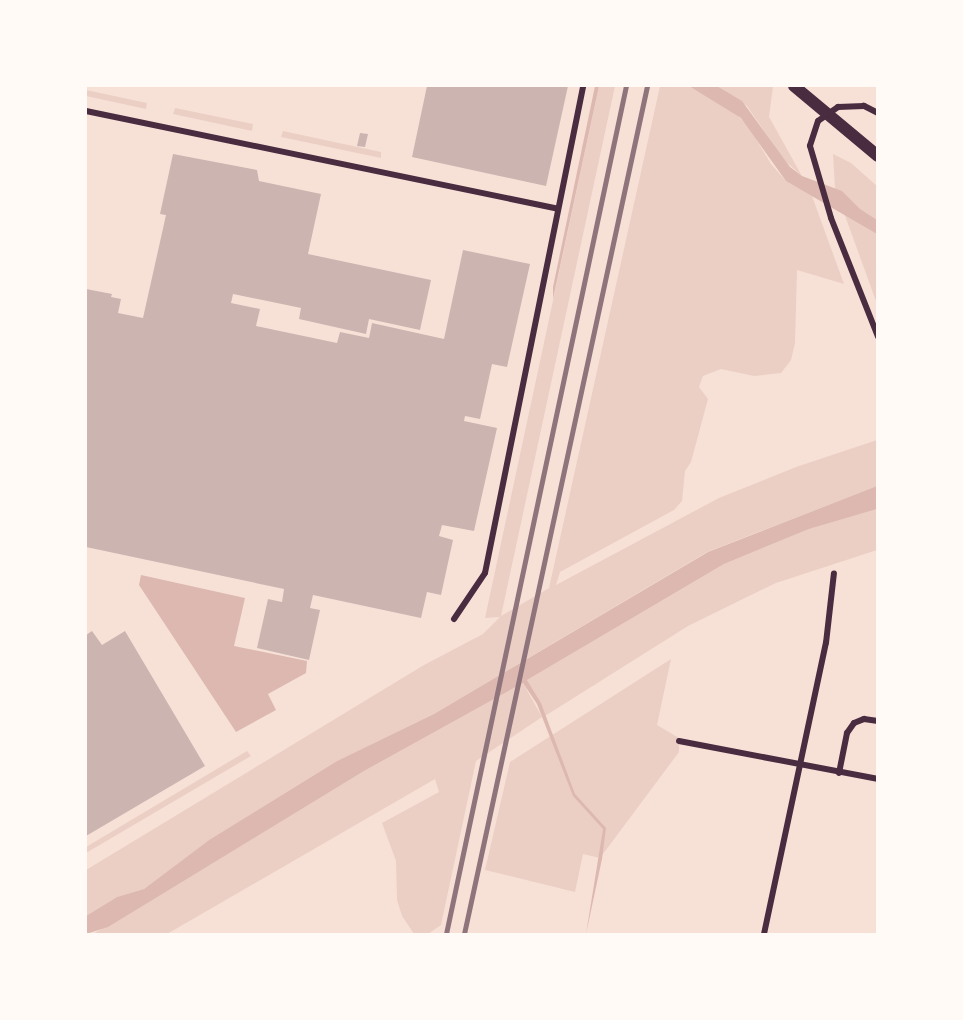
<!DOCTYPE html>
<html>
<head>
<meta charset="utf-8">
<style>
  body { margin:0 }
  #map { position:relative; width:963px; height:1020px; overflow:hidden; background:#f7e1d7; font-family:"Public Sans",sans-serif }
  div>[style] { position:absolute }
  .green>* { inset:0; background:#ebcfc5 }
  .water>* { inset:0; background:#dcb8b0 }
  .building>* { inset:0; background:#ccb4b1 }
  .minor>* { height:6px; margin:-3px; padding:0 3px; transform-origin:3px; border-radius:3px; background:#4a2c40 }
  .secondary>* { height:12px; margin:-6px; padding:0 6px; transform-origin:6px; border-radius:6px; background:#4a2c40 }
  .rail>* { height:4.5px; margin:-2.25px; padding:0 2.25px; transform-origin:2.25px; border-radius:2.25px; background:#8f747c }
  span { translate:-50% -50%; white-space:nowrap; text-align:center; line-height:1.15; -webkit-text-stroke:6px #fffaf5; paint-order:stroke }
  .frame { position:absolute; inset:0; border:87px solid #fffaf5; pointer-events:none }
</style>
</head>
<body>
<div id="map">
  <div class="green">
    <i style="clip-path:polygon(599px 86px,615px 86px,501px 616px,549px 588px,660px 86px,689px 86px,729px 108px,747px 124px,771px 164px,786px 181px,812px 196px,844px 284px,797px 270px,795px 343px,791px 360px,781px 373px,754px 376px,721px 369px,703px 376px,699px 387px,708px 399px,691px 462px,685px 471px,682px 501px,674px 510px,560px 572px,556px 585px,719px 498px,796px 467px,877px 440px,877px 486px,707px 552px,434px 714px,337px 761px,209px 840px,144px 889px,117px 897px,86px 916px,86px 870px,424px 665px,483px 634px,500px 617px,485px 618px)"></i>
    <i style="clip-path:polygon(717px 86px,773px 86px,769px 117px,802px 176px,784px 160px,747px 106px)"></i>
    <i style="clip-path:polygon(86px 90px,147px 103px,146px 109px,86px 96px)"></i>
    <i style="clip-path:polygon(175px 108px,253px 124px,252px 131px,173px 114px)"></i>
    <i style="clip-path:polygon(283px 131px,381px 152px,381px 158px,281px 137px)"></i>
    <i style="clip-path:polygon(833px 154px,851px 163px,877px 186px,877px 304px,835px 188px)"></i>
    <i style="clip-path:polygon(877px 509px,877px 550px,776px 583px,747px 597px,688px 626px,545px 716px,527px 680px,724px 564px,809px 529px)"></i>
    <i style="clip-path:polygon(671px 659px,657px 725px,679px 738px,679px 752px,600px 858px,583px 854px,575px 892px,485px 870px,510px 762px)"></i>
    <i style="clip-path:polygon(523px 683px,542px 717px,476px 761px,441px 925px,428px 934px,414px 934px,402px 916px,397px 900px,396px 861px,382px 823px,439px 792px,435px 779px,167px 934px,93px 934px,364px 771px)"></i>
    <i style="clip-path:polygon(247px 751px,251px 756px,86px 853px,86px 847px)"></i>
  </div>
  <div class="water">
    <i style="clip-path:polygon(595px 86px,599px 86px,553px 299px,553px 287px)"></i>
    <i style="clip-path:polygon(689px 86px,717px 86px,742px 101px,790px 167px,802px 176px,842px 191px,860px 209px,877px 220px,877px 234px,786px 181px,741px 118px)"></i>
    <i style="clip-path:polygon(877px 486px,877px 509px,809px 529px,724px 564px,527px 680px,541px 703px,575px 794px,606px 828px,602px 859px,586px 934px,603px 829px,573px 796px,537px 704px,523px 683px,364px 771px,108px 927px,86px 934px,86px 916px,117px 897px,144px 889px,209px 840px,337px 761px,434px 714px,708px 552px)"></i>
    <i style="clip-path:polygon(141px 575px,245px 598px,234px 646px,307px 661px,306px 673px,268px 694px,276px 710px,236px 732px,139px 585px)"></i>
  </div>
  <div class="building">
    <i style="clip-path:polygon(427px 86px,568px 86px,546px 186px,412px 157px)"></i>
    <i style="clip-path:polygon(360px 133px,368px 134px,365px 147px,357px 146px)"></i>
    <i style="clip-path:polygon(173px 154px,257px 170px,259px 181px,321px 194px,308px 254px,431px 280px,420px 330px,369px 319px,366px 334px,299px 319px,301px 308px,233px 294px,231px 303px,260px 309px,256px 326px,337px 343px,340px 332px,369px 338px,372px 323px,444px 339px,463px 250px,530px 264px,507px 367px,492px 364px,480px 419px,465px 416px,464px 421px,497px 428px,474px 531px,442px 525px,439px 536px,453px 540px,441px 595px,427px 592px,421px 618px,313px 595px,310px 608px,320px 610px,309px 660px,257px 648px,268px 599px,282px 602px,284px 589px,86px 547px,86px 289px,112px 294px,111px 297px,121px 299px,118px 313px,143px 318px,166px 215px,160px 214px)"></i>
    <i style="clip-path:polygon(92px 631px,102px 645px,125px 631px,205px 766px,86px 836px,86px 635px)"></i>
  </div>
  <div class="minor">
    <i style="left:86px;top:111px;width:482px;rotate:11.7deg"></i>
    <i style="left:878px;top:113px;width:16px;rotate:-153deg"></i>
    <i style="left:864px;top:106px;width:26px;rotate:178deg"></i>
    <i style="left:838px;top:107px;width:24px;rotate:145deg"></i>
    <i style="left:818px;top:121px;width:26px;rotate:108deg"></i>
    <i style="left:810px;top:146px;width:75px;rotate:73.7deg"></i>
    <i style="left:831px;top:218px;width:128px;rotate:68.4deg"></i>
    <i style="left:454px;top:619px;width:55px;rotate:-56deg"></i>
    <i style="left:485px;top:573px;width:497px;rotate:-78.6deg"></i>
    <i style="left:679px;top:741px;width:203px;rotate:10.8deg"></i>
    <i style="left:839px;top:773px;width:41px;rotate:-78.7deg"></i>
    <i style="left:847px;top:733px;width:12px;rotate:-55deg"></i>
    <i style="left:854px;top:723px;width:11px;rotate:-22deg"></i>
    <i style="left:864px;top:719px;width:14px;rotate:8deg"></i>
    <i style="left:764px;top:934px;width:298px;rotate:-78deg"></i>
    <i style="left:826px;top:643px;width:70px;rotate:-83.5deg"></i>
  </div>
  <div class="secondary">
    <i style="left:794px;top:86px;width:109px;rotate:39.8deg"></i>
  </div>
  <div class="rail">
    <i style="left:446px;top:934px;width:867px;rotate:-78.02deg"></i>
    <i style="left:464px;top:934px;width:868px;rotate:-77.82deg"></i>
  </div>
  <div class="frame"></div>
</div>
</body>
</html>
